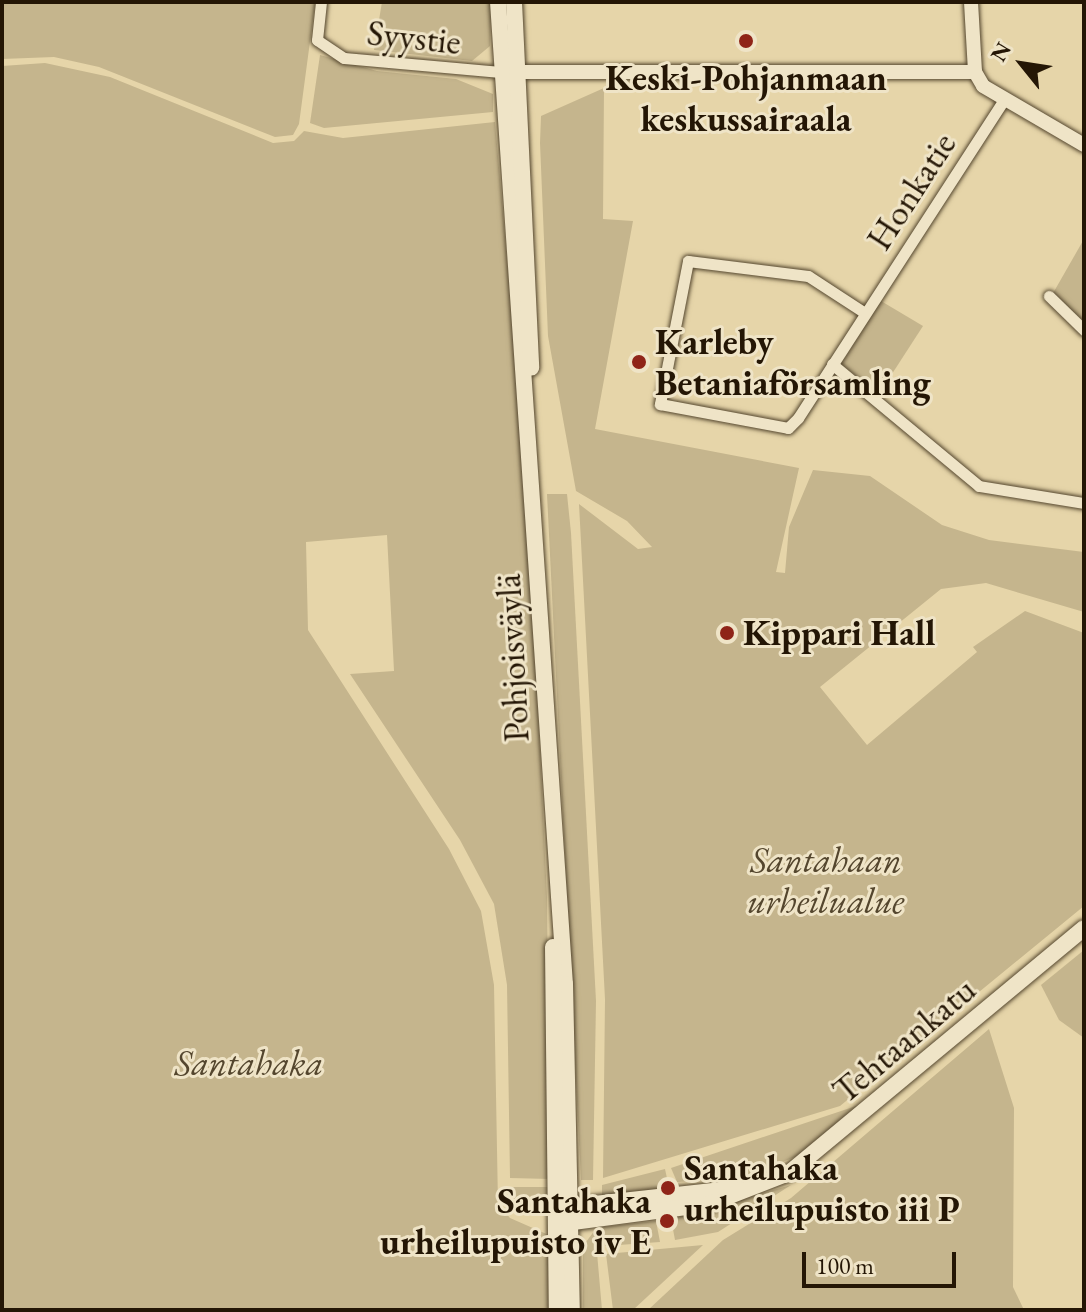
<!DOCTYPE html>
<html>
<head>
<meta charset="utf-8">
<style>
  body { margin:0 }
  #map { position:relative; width:1086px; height:1312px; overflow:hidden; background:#e6d5a9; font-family:"EB Garamond",serif }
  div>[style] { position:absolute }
  .green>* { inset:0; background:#c5b58d }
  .roads { filter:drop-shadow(0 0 2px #54462e) drop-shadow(0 0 2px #54462e) }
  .minor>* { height:11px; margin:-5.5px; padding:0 5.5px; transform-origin:5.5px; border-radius:5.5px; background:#efe4c7 }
  .tertiary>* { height:14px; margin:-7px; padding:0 7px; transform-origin:7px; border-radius:7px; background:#efe4c7 }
  .secondary>* { height:16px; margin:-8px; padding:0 8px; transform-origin:8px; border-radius:8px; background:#efe4c7 }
  .dots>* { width:22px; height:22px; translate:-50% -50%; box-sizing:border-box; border:4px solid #efe4c7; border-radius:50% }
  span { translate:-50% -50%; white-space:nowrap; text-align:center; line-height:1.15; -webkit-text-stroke:6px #efe4c7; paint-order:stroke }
  .street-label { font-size:36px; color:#241605 }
  .poi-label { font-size:36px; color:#241605; font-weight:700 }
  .left { translate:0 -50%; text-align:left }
  .right { translate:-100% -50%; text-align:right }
  .park-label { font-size:36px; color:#54462e; font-style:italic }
  .frame { position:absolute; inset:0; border:4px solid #241605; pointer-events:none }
  .north { position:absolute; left:982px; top:24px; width:80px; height:80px; -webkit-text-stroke:6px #efe4c7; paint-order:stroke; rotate:300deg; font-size:22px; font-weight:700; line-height:32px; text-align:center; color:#241605 }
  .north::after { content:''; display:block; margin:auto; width:28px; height:36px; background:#241605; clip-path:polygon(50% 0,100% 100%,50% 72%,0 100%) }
  .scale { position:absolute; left:802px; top:1252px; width:154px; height:36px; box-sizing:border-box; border:4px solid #241605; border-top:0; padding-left:10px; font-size:24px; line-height:28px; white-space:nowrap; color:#241605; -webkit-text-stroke:6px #efe4c7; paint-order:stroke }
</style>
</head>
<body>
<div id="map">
  <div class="green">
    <i style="clip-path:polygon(2px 2px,315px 4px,299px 124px,293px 135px,275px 137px,99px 67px,54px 57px,2px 59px)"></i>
    <i style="clip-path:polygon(382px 2px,491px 2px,490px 46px,472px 61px,374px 50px)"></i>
    <i style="clip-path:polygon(320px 55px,377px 71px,456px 79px,493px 94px,493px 112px,324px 128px,310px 123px)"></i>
    <i style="clip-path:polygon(45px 63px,110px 77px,273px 143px,294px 141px,304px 131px,343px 138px,495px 122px,528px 501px,547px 897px,550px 1179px,510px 1178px,507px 985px,494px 904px,460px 840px,350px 674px,394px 671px,387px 535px,306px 542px,308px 630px,449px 849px,481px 911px,494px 985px,498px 1204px,510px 1218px,551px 1236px,550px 1310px,2px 1310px,2px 66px)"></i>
    <i style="clip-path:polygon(604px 88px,603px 219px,633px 221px,595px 429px,799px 468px,776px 572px,785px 573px,789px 527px,813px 470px,870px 476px,942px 525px,989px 540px,1084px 552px,1084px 612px,986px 583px,941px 589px,820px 687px,867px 745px,977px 652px,973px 647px,1025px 611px,1084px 633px,1084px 906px,840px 1106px,603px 1178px,605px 999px,579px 504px,638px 549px,652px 547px,627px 521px,576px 491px,548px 336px,540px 143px,541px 116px)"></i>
    <i style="clip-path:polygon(1084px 239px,1084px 324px,1052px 295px)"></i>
    <i style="clip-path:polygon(881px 301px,923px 326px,879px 394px,841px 364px)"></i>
    <i style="clip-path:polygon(547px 494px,567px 494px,571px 533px,596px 1001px,593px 1180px,581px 1180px)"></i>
    <i style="clip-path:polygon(1084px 950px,1084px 1038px,1059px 1020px,1041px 985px)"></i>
    <i style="clip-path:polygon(989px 1029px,1014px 1108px,1013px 1287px,1024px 1310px,648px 1310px,723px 1240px,791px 1198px)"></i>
    <i style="clip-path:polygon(859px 1105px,802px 1154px,746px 1177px,677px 1182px,671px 1168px)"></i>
    <i style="clip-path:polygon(665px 1169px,668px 1183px,661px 1189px,602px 1199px,602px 1185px)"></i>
    <i style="clip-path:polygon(791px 1185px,718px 1232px,675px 1240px,671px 1219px)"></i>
    <i style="clip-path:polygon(508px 1187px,553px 1187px,548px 1201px,532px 1207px,515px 1201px)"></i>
    <i style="clip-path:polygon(656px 1221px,660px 1242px,605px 1246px,603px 1227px)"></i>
    <i style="clip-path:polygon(595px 1230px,602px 1310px,583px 1310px,583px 1246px)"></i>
    <i style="clip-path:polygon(703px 1245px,633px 1310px,613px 1310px,606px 1254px)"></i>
  </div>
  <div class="roads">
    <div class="minor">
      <i style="left:321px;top:2px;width:38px;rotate:96deg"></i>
      <i style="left:317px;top:40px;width:32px;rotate:34deg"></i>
      <i style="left:344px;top:58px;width:157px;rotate:5.1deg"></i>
      <i style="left:1049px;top:296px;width:49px;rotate:44.2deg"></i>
      <i style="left:865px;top:313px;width:68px;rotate:-147deg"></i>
      <i style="left:808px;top:276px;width:121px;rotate:-172.9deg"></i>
      <i style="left:688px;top:261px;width:146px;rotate:101.1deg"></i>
      <i style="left:660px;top:404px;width:130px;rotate:10.6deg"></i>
      <i style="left:788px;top:428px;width:14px;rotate:-45deg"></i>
      <i style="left:798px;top:418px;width:380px;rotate:-57.1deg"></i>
      <i style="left:832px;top:364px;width:191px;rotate:39.7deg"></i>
      <i style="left:979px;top:486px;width:106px;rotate:9.2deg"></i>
    </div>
    <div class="tertiary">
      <i style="left:971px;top:2px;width:70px;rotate:86.7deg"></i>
      <i style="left:975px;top:72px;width:16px;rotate:60deg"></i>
      <i style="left:983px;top:86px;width:117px;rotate:30.3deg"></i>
      <i style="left:516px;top:72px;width:459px"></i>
    </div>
    <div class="secondary">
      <i style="left:498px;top:2px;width:984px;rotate:86.1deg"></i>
      <i style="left:565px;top:984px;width:326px;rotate:88.8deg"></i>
      <i style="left:514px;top:2px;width:366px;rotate:87.3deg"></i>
      <i style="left:553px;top:947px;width:363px;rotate:89.4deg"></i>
      <i style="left:567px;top:1207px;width:172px;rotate:-6.3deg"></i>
      <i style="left:558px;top:1224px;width:152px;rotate:-7.5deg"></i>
      <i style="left:709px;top:1204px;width:86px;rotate:-21.2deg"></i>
      <i style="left:789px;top:1173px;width:383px;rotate:-39.7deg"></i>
    </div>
  </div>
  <div class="dots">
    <i style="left:746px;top:41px;background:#8f2418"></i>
    <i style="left:639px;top:362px;background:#8f2418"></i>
    <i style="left:727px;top:633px;background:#8f2418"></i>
    <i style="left:668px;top:1188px;background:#8f2418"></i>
    <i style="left:667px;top:1221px;background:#8f2418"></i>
  </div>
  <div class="street-label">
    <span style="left:414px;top:37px;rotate:6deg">Syystie</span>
    <span style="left:911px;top:191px;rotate:-57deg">Honkatie</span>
    <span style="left:512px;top:658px;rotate:-93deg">Pohjoisväylä</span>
    <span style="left:904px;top:1040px;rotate:-40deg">Tehtaankatu</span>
  </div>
  <div class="poi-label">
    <span style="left:746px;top:98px">Keski-Pohjanmaan<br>keskussairaala</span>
    <span class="left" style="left:655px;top:362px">Karleby<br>Betaniaförsamling</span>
    <span class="left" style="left:743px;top:633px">Kippari Hall</span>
    <span class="left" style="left:684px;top:1188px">Santahaka<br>urheilupuisto iii P</span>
    <span class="right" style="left:651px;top:1221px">Santahaka<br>urheilupuisto iv E</span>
  </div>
  <div class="park-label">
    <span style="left:826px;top:880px">Santahaan<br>urheilualue</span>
    <span style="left:249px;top:1063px">Santahaka</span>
  </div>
  <div class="frame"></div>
  <div class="north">N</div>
  <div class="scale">100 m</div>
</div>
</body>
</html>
